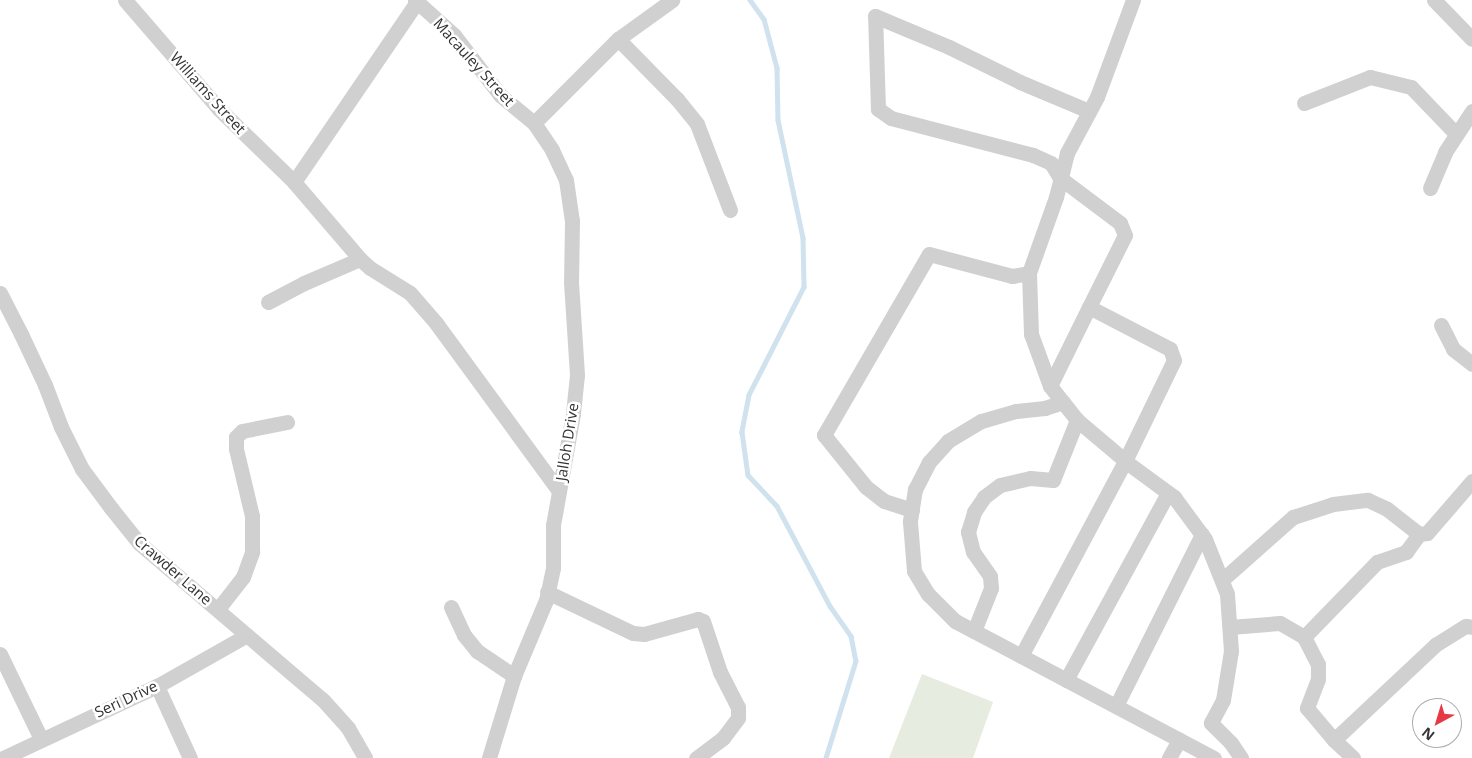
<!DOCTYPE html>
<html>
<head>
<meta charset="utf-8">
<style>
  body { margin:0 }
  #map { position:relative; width:1472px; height:758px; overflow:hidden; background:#fff; font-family:"Open Sans",sans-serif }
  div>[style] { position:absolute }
  .green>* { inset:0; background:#e6ecdf }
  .stream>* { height:4.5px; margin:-2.25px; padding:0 2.25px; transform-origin:2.25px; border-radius:2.25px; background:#cfe2ee }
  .minor>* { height:15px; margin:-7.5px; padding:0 7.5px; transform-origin:7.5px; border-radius:7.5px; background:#d0d0d0 }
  span { translate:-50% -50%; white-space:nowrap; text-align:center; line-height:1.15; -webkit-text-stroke:5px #fff; paint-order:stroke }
  .street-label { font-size:15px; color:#333 }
  .north { position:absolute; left:1412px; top:698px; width:50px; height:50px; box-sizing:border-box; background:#fff; border:1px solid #adadad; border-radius:50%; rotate:219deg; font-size:14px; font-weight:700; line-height:20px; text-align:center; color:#333 }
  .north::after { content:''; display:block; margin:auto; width:18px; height:22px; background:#e63946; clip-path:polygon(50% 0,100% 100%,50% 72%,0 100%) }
</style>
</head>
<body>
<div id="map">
  <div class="green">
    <i style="clip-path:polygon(922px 674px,993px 702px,973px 758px,889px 758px)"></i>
  </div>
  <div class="stream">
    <i style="left:750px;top:0;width:24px;rotate:54deg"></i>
    <i style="left:764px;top:19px;width:51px;rotate:75.1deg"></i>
    <i style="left:777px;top:68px;width:52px;rotate:88.9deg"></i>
    <i style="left:778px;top:120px;width:121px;rotate:78deg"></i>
    <i style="left:803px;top:238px;width:49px;rotate:88.8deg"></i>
    <i style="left:804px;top:287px;width:121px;rotate:117deg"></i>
    <i style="left:749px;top:395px;width:38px;rotate:101deg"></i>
    <i style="left:742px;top:432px;width:43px;rotate:82.1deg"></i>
    <i style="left:748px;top:475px;width:42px;rotate:46.9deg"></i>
    <i style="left:777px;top:506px;width:113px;rotate:62.1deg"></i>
    <i style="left:830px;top:606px;width:37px;rotate:55deg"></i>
    <i style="left:851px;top:636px;width:25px;rotate:79deg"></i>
    <i style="left:856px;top:661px;width:102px;rotate:107.2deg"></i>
  </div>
  <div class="minor">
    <i style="left:125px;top:0;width:144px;rotate:49.2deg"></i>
    <i style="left:219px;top:109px;width:105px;rotate:44.2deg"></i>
    <i style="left:294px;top:182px;width:101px;rotate:49.4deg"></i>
    <i style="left:360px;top:259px;width:13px;rotate:42deg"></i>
    <i style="left:370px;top:268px;width:47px;rotate:32deg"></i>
    <i style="left:410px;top:293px;width:40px;rotate:49deg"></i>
    <i style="left:436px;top:323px;width:208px;rotate:53.8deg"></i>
    <i style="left:415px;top:0;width:52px;rotate:41.9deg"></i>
    <i style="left:454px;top:35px;width:76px;rotate:52.5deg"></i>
    <i style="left:500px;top:95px;width:44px;rotate:39.5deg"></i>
    <i style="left:534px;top:123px;width:32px;rotate:56deg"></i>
    <i style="left:552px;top:150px;width:33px;rotate:65deg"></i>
    <i style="left:566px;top:180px;width:41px;rotate:81.7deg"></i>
    <i style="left:572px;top:221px;width:61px;rotate:90.9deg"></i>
    <i style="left:571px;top:282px;width:93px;rotate:86.3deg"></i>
    <i style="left:577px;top:375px;width:39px;rotate:96deg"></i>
    <i style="left:573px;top:414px;width:113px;rotate:100.2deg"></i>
    <i style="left:553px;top:525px;width:43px;rotate:90deg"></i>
    <i style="left:553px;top:568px;width:33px;rotate:102deg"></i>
    <i style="left:546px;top:600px;width:82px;rotate:112.8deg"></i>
    <i style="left:514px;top:676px;width:86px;rotate:107deg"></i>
    <i style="left:1133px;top:0;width:103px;rotate:110.4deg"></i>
    <i style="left:1097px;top:97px;width:64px;rotate:118.2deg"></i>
    <i style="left:1067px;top:153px;width:45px;rotate:104deg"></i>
    <i style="left:1056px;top:197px;width:81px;rotate:109.6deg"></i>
    <i style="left:1029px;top:273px;width:61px;rotate:88.1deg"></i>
    <i style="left:1031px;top:334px;width:55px;rotate:69.9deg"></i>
    <i style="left:1050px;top:386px;width:43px;rotate:51.5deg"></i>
    <i style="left:1077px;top:420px;width:68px;rotate:40.2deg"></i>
    <i style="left:1129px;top:464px;width:56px;rotate:36.3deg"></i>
    <i style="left:1174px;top:497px;width:52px;rotate:53.6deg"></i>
    <i style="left:1205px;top:539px;width:59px;rotate:68.2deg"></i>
    <i style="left:1227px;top:594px;width:57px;rotate:86deg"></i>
    <i style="left:1231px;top:651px;width:50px;rotate:99.3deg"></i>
    <i style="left:1223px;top:700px;width:26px;rotate:118deg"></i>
    <i style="left:1211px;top:723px;width:28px;rotate:45deg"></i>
    <i style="left:1231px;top:743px;width:18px;rotate:56deg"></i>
    <i style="left:1434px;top:0;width:54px;rotate:45.7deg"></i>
    <i style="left:618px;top:39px;width:84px;rotate:45.5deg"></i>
    <i style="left:677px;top:99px;width:32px;rotate:51deg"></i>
    <i style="left:697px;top:124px;width:92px;rotate:69deg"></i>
    <i style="left:1304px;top:103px;width:71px;rotate:-21.5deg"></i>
    <i style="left:1370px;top:77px;width:42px;rotate:13.7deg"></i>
    <i style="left:1411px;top:87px;width:65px;rotate:46.2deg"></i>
    <i style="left:534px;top:123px;width:119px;rotate:-45deg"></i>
    <i style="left:618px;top:39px;width:67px;rotate:-35.8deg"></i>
    <i style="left:294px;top:182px;width:218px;rotate:-55.7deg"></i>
    <i style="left:1430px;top:188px;width:39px;rotate:-67deg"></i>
    <i style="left:1445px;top:152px;width:49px;rotate:-56.6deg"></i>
    <i style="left:0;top:293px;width:46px;rotate:62.9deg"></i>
    <i style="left:21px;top:334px;width:56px;rotate:64.8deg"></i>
    <i style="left:45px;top:385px;width:45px;rotate:69.1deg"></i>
    <i style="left:61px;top:427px;width:47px;rotate:63.4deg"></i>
    <i style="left:82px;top:469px;width:49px;rotate:53.4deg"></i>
    <i style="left:111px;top:508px;width:45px;rotate:51.3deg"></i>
    <i style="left:139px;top:543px;width:242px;rotate:40.5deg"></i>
    <i style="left:323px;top:700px;width:38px;rotate:48deg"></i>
    <i style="left:348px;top:728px;width:34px;rotate:60deg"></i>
    <i style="left:268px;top:302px;width:41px;rotate:-27.8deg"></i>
    <i style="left:304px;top:283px;width:61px;rotate:-23.2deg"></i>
    <i style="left:1089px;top:307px;width:80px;rotate:-63.4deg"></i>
    <i style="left:1125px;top:235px;width:13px;rotate:-113deg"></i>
    <i style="left:1120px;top:223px;width:75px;rotate:-143.1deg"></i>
    <i style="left:1060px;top:178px;width:17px;rotate:-121deg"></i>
    <i style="left:1051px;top:163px;width:20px;rotate:-156deg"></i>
    <i style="left:1033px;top:155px;width:147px;rotate:-165.4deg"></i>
    <i style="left:891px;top:118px;width:16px;rotate:-145deg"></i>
    <i style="left:878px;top:109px;width:93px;rotate:-91.8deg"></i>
    <i style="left:875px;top:16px;width:80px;rotate:22.7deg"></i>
    <i style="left:949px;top:47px;width:79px;rotate:26.2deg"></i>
    <i style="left:1020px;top:82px;width:75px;rotate:22.8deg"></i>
    <i style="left:1441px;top:325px;width:27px;rotate:63deg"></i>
    <i style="left:1453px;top:349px;width:24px;rotate:38deg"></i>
    <i style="left:1063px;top:402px;width:19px;rotate:162deg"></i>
    <i style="left:1045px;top:408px;width:29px;rotate:174deg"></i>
    <i style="left:1016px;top:411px;width:36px;rotate:164deg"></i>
    <i style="left:981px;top:421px;width:39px;rotate:149deg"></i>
    <i style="left:948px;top:441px;width:28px;rotate:132deg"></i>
    <i style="left:929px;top:462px;width:30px;rotate:117deg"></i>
    <i style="left:915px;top:489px;width:33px;rotate:99deg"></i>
    <i style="left:910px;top:522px;width:49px;rotate:85.3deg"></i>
    <i style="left:914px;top:571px;width:27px;rotate:59deg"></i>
    <i style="left:928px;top:594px;width:38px;rotate:45deg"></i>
    <i style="left:955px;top:621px;width:293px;rotate:27.9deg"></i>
    <i style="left:912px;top:510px;width:29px;rotate:-162deg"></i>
    <i style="left:884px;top:501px;width:23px;rotate:-142deg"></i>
    <i style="left:866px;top:487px;width:67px;rotate:-128.9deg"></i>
    <i style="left:824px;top:435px;width:209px;rotate:-59.9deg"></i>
    <i style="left:929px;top:254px;width:86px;rotate:14.8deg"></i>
    <i style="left:1012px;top:276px;width:17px;rotate:-10deg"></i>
    <i style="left:1222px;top:580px;width:95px;rotate:-41.6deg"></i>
    <i style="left:1293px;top:517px;width:42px;rotate:-18deg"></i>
    <i style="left:1333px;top:504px;width:35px;rotate:-7deg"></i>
    <i style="left:1368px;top:500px;width:21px;rotate:25deg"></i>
    <i style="left:1387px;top:509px;width:41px;rotate:38deg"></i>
    <i style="left:547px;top:592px;width:95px;rotate:25.5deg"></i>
    <i style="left:633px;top:633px;width:11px;rotate:5deg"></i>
    <i style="left:644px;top:634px;width:56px;rotate:-15.5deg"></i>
    <i style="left:698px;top:619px;width:5px;rotate:22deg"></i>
    <i style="left:703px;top:621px;width:54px;rotate:71.6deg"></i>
    <i style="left:720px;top:672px;width:39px;rotate:63deg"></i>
    <i style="left:738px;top:707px;width:11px;rotate:90deg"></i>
    <i style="left:738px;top:718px;width:25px;rotate:127deg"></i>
    <i style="left:723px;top:738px;width:34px;rotate:143deg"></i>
    <i style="left:451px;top:607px;width:31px;rotate:65deg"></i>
    <i style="left:464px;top:635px;width:21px;rotate:51deg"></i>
    <i style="left:477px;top:651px;width:45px;rotate:34deg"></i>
    <i style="left:218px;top:609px;width:41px;rotate:-52deg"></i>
    <i style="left:243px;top:577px;width:27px;rotate:-70deg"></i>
    <i style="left:252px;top:552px;width:36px;rotate:-90deg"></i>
    <i style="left:252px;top:516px;width:69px;rotate:-103.4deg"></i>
    <i style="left:236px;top:449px;width:12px;rotate:-90deg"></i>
    <i style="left:236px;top:437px;width:8px;rotate:-45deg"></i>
    <i style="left:242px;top:431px;width:46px;rotate:-11.3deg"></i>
    <i style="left:1230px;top:627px;width:50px;rotate:-4.6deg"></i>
    <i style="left:1280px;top:623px;width:28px;rotate:30deg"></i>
    <i style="left:1304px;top:637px;width:105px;rotate:-45.8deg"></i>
    <i style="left:1377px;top:562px;width:31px;rotate:-19deg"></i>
    <i style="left:1406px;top:552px;width:22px;rotate:-54deg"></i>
    <i style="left:1419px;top:534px;width:8px;rotate:-7deg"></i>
    <i style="left:1427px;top:533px;width:69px;rotate:-49.1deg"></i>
    <i style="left:974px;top:631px;width:46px;rotate:-68.4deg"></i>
    <i style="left:991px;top:588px;width:12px;rotate:-95deg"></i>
    <i style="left:990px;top:576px;width:29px;rotate:-125deg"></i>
    <i style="left:973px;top:552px;width:21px;rotate:-104deg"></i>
    <i style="left:968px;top:532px;width:21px;rotate:-73deg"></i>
    <i style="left:974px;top:512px;width:18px;rotate:-56deg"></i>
    <i style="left:984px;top:497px;width:20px;rotate:-37deg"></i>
    <i style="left:1000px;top:485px;width:31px;rotate:-13deg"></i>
    <i style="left:1030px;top:478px;width:23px;rotate:5deg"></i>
    <i style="left:1053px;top:480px;width:65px;rotate:-68.2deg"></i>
    <i style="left:1304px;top:637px;width:30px;rotate:63deg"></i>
    <i style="left:1318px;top:664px;width:15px;rotate:90deg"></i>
    <i style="left:1318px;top:679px;width:31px;rotate:111deg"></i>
    <i style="left:1307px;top:708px;width:42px;rotate:49.8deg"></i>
    <i style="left:1334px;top:740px;width:26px;rotate:43deg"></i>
    <i style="left:0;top:654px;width:94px;rotate:64.2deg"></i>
    <i style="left:1021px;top:656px;width:221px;rotate:-61.9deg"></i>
    <i style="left:1125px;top:461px;width:112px;rotate:-64.1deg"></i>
    <i style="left:1174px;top:360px;width:12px;rotate:-110deg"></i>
    <i style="left:1170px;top:349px;width:91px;rotate:-152.6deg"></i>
    <i style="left:1089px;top:307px;width:88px;rotate:116.3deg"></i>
    <i style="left:1066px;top:680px;width:213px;rotate:-61.4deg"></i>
    <i style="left:157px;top:686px;width:79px;rotate:65.4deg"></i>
    <i style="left:1116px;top:706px;width:192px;rotate:-63.4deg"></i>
    <i style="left:1334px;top:740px;width:139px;rotate:-43.2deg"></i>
    <i style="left:1435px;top:645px;width:36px;rotate:-32deg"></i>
    <i style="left:1466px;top:626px;width:6px;rotate:9deg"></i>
    <i style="left:3px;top:758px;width:170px;rotate:-25.1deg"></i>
    <i style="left:157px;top:686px;width:103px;rotate:-29.5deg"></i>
    <i style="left:1169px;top:758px;width:21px;rotate:-61deg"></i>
  </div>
  <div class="street-label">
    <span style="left:474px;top:62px;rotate:48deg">Macauley Street</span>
    <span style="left:208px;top:93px;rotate:48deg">Williams Street</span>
    <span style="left:567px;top:442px;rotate:-81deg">Jalloh Drive</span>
    <span style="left:173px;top:570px;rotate:41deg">Crawder Lane</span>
    <span style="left:126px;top:699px;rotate:-25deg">Seri Drive</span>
  </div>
  <div class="north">N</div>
</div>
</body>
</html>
